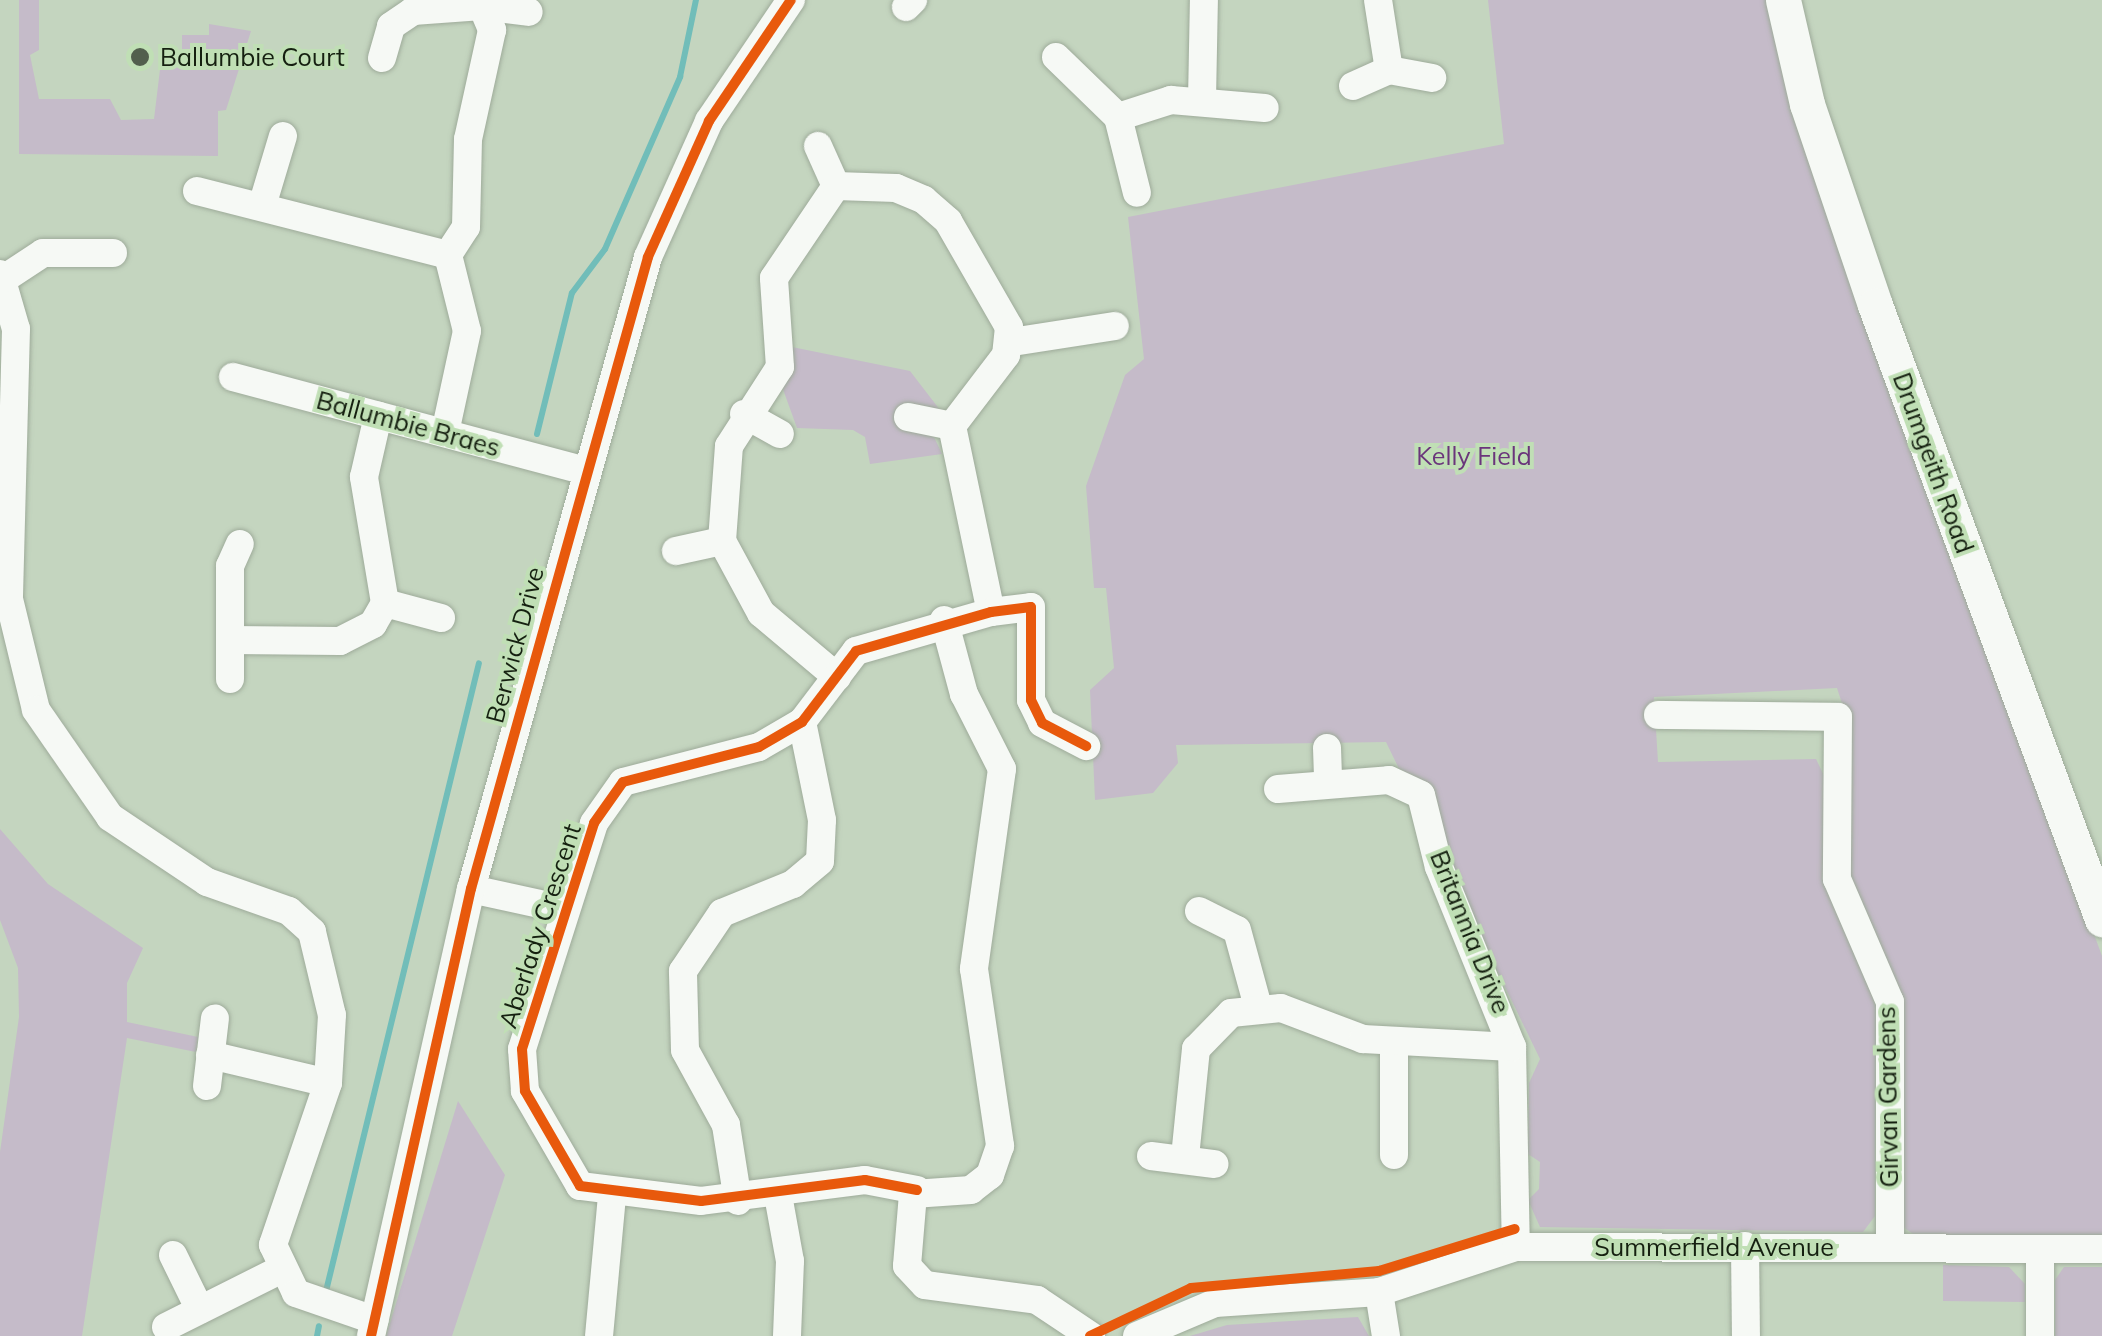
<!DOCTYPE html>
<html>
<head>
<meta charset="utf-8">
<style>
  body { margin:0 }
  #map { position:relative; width:2102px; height:1336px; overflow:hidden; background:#c4d5bf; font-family:Mulish,sans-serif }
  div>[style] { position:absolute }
  .green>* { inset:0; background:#c5bbc9 }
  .stream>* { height:6px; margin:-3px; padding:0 3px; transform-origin:3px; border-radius:3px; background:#71bdb9 }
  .roads { filter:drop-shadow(0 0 2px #9eab9a) drop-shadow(0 0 2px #9eab9a) }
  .minor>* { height:28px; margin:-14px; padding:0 14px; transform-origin:14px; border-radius:14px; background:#f6f9f5 }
  .major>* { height:35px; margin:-17.5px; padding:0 17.5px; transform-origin:17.5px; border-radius:17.5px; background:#f6f9f5 }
  .cycleway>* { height:10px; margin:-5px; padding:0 5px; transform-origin:5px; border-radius:5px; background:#e8590c }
  .dots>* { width:28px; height:28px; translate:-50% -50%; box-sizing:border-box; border:5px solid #c0dfb5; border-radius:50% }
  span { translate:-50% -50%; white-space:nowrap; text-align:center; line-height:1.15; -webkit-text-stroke:8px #c0dfb5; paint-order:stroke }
  .poi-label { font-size:25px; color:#152010 }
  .left { translate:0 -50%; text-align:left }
  .street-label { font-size:25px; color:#152010 }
  .park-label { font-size:25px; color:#6a357b }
</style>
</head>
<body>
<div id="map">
  <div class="green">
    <i style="clip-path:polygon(19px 0,39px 0,39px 50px,30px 55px,39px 99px,110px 99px,121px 120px,154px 119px,162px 53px,182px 53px,182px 35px,209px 35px,209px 24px,251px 31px,226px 110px,218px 111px,218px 156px,19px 154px)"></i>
    <i style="clip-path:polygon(1488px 0,1773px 0,1817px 183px,2102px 956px,2102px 1237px,1916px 1236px,1903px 1227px,1903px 999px,1849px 877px,1852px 734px,1837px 688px,1654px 697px,1658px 762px,1816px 759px,1829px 786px,1827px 880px,1876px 1006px,1875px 1216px,1863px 1232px,1540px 1227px,1528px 1200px,1539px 1189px,1540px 1162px,1528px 1154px,1529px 1083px,1540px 1059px,1386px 742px,1176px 745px,1178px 763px,1153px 793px,1095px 800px,1090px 690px,1114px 668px,1106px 588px,1094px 588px,1086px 486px,1125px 375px,1144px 359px,1128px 217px,1504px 144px)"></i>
    <i style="clip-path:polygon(792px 347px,910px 371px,940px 410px,907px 403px,901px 428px,934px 437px,942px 454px,870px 464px,865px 437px,853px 430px,797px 428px,780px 381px)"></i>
    <i style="clip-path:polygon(0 829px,48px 884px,143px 948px,127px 983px,127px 1022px,198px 1037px,196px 1052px,127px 1038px,82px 1336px,0 1336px,0 1152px,19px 1017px,18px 968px,0 920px)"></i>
    <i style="clip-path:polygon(458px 1101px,505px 1175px,452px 1336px,386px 1336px)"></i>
    <i style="clip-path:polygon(1943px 1265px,2009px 1267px,2025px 1284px,2025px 1302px,1943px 1301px)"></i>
    <i style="clip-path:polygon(2064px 1267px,2102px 1267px,2102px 1336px,2055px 1336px,2055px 1280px)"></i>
    <i style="clip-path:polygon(1358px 1317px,1369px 1336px,1190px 1336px,1227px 1325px)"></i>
  </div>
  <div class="stream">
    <i style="left:537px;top:434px;width:145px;rotate:-76.1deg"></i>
    <i style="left:572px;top:293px;width:55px;rotate:-53.1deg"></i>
    <i style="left:605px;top:249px;width:188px;rotate:-66.4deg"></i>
    <i style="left:680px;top:77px;width:79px;rotate:-78.3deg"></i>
    <i style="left:326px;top:1291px;width:646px;rotate:-76.31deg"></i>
    <i style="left:317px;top:1336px;width:10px;rotate:-79deg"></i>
  </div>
  <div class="roads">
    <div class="minor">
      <i style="left:1378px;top:0;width:71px;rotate:81.1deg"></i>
      <i style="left:482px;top:6px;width:47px;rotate:7.3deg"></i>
      <i style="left:906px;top:7px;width:10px;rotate:-45deg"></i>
      <i style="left:1056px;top:57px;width:86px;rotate:44.1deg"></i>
      <i style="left:1118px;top:117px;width:78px;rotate:76deg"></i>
      <i style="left:382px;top:58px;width:33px;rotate:-74deg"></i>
      <i style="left:391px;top:26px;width:27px;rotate:-34deg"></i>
      <i style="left:413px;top:11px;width:69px;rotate:-4.1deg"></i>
      <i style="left:482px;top:6px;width:26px;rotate:67deg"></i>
      <i style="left:492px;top:30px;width:112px;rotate:102.4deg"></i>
      <i style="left:468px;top:139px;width:88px;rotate:91.3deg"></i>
      <i style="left:466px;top:227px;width:33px;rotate:123deg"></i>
      <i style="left:1353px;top:86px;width:39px;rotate:-24deg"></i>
      <i style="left:1389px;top:70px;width:44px;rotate:10.5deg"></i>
      <i style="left:1202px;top:100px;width:100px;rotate:-88.9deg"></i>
      <i style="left:1118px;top:117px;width:56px;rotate:-17.8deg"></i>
      <i style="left:1171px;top:100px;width:94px;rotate:4.9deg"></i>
      <i style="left:818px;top:146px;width:44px;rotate:65.8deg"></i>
      <i style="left:197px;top:191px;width:259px;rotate:14.3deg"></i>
      <i style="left:448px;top:255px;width:78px;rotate:76deg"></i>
      <i style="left:467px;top:331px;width:104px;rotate:102.2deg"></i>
      <i style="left:262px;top:206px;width:73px;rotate:-73.3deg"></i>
      <i style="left:0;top:274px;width:57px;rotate:73.8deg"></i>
      <i style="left:16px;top:329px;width:270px;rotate:91.5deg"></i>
      <i style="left:9px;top:599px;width:114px;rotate:76.3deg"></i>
      <i style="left:36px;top:710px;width:130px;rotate:55.3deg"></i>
      <i style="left:110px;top:817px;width:117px;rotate:33.8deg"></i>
      <i style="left:207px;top:882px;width:87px;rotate:19.5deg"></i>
      <i style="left:289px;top:911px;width:31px;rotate:42deg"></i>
      <i style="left:312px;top:932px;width:85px;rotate:76.5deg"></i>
      <i style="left:332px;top:1015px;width:68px;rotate:93.4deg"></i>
      <i style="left:328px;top:1083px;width:171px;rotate:108.8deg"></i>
      <i style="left:273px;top:1245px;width:53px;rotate:64.4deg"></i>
      <i style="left:296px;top:1293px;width:83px;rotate:19.1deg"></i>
      <i style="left:5px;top:278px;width:45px;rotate:-33.3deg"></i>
      <i style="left:43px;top:253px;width:70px"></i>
      <i style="left:1012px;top:342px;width:104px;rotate:-8.8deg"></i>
      <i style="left:233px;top:377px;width:361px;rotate:14.9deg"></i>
      <i style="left:744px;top:414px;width:41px;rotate:29.1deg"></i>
      <i style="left:908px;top:417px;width:45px;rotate:11.6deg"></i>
      <i style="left:676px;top:551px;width:47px;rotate:-12.3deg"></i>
      <i style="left:385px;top:603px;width:58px;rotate:15deg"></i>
      <i style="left:944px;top:620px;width:77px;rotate:74.9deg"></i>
      <i style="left:964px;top:694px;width:84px;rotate:63.1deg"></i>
      <i style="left:1002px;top:769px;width:202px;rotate:98deg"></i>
      <i style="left:974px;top:969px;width:179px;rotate:81.6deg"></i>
      <i style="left:1000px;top:1146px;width:31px;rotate:109deg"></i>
      <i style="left:990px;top:1175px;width:24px;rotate:142deg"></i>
      <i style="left:971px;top:1190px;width:58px;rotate:176.1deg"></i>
      <i style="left:913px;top:1194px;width:72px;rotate:94.8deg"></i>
      <i style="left:907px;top:1266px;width:26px;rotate:47deg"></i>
      <i style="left:925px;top:1285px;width:113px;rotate:7.6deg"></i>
      <i style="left:1037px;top:1300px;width:65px;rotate:33.7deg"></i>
      <i style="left:230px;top:640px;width:110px;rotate:0.5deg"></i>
      <i style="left:340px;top:641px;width:37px;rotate:-27deg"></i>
      <i style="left:373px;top:624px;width:24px;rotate:-60deg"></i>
      <i style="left:385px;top:603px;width:128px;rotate:-99.5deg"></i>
      <i style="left:364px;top:477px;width:63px;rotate:-77.1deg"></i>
      <i style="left:837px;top:677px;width:99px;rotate:-139.9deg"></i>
      <i style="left:761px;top:613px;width:82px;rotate:-118.4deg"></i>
      <i style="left:722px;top:541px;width:95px;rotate:-85.8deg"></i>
      <i style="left:729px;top:446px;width:94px;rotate:-57.2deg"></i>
      <i style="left:780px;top:367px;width:89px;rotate:-93.9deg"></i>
      <i style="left:774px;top:278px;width:111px;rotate:-56deg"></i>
      <i style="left:836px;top:186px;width:60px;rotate:1.9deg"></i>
      <i style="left:896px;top:188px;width:30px;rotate:23deg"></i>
      <i style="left:924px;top:200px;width:32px;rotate:41deg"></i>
      <i style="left:948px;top:221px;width:122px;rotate:60.1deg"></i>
      <i style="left:1009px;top:327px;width:28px;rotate:96deg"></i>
      <i style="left:1006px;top:355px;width:89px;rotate:127.3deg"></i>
      <i style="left:952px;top:426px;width:190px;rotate:78.2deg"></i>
      <i style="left:230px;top:679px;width:113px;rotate:-90deg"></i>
      <i style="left:230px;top:566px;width:24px;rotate:-66deg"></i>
      <i style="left:1658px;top:715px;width:180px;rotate:0.6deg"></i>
      <i style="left:1838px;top:717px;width:162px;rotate:90.4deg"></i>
      <i style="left:1837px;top:879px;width:134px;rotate:66.7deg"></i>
      <i style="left:1890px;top:1002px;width:246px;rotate:90deg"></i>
      <i style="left:1327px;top:748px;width:36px;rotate:88deg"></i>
      <i style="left:1278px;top:789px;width:111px;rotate:-4.6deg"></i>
      <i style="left:1389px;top:780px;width:35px;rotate:25deg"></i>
      <i style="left:1421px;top:795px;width:74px;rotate:76deg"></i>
      <i style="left:1439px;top:867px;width:194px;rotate:67.9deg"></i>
      <i style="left:1512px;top:1047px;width:200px;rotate:88.9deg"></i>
      <i style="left:471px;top:889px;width:94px;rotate:12.3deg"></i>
      <i style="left:1199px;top:911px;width:42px;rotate:26.6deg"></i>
      <i style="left:1237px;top:930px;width:80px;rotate:74.7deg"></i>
      <i style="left:210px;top:1055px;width:121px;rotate:13.3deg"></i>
      <i style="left:207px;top:1086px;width:68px;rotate:-83.3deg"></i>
      <i style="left:1394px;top:1155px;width:114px;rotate:-90deg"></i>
      <i style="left:1151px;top:1156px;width:64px;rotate:7.2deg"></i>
      <i style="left:1185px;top:1157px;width:109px;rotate:-84.2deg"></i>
      <i style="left:1196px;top:1049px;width:50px;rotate:-45.8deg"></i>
      <i style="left:1231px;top:1013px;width:50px;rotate:-5.7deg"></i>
      <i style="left:1281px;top:1008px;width:88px;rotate:20.7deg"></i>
      <i style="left:1363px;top:1039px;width:149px;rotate:3.1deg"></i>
      <i style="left:917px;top:1190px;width:53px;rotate:-169.1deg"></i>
      <i style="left:865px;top:1180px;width:165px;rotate:172.7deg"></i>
      <i style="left:701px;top:1201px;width:122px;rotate:-172.9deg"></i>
      <i style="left:580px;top:1186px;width:110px;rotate:-120.1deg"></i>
      <i style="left:525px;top:1091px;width:42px;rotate:-94.1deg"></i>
      <i style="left:522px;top:1049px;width:237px;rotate:-72.3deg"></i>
      <i style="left:594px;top:823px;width:50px;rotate:-54.7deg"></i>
      <i style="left:623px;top:782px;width:140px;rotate:-14.4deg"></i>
      <i style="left:759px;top:747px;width:50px;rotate:-30.2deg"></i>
      <i style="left:802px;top:722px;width:89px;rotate:-52.7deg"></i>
      <i style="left:856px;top:651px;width:141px;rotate:-16.1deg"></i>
      <i style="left:991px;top:612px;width:40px;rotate:-7.1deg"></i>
      <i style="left:1031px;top:607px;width:93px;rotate:90deg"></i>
      <i style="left:1031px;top:700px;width:25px;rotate:64deg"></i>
      <i style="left:1042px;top:723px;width:50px;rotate:27.6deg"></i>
      <i style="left:778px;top:1195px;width:67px;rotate:79.7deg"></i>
      <i style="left:790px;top:1261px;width:75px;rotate:92.3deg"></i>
      <i style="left:738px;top:1201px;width:77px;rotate:-99deg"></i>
      <i style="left:726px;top:1125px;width:85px;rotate:-118.7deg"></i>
      <i style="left:685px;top:1050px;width:79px;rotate:-91.5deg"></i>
      <i style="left:683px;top:971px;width:70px;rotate:-56.1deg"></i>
      <i style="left:722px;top:913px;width:77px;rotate:-22.2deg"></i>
      <i style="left:793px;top:884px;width:35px;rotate:-40deg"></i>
      <i style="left:820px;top:861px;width:41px;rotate:-87.2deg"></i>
      <i style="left:822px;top:820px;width:100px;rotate:-101.5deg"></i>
      <i style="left:1745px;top:1246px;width:90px;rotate:89.4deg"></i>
      <i style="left:2040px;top:1249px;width:87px;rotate:90deg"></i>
      <i style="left:173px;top:1255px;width:61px;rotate:63.9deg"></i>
      <i style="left:1379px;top:1292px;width:45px;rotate:81deg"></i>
      <i style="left:166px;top:1327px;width:127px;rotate:-26.6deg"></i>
      <i style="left:371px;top:1336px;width:458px;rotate:-77.4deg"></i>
      <i style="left:471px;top:889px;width:656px;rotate:-74.35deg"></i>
      <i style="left:648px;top:257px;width:149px;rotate:-65.8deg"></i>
      <i style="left:709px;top:121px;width:146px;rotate:-55.9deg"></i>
      <i style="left:599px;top:1336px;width:142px;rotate:-84.7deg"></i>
      <i style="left:1137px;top:1336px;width:85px;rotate:-22.9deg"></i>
      <i style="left:1215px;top:1303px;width:164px;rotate:-3.8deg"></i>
      <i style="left:1379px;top:1292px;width:144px;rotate:-18.2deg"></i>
      <i style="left:1516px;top:1247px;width:586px;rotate:0.2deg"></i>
    </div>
    <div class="major">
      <i style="left:1783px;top:0;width:107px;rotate:77deg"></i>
      <i style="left:1807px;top:104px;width:212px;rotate:71.3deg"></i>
      <i style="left:1875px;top:305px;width:655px;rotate:69.71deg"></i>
    </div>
  </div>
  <div class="cycleway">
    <i style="left:917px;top:1190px;width:53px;rotate:-169.1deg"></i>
    <i style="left:865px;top:1180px;width:165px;rotate:172.7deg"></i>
    <i style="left:701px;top:1201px;width:122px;rotate:-172.9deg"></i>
    <i style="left:580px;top:1186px;width:110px;rotate:-120.1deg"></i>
    <i style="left:525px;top:1091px;width:42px;rotate:-94.1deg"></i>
    <i style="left:522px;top:1049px;width:237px;rotate:-72.3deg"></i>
    <i style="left:594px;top:823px;width:50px;rotate:-54.7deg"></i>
    <i style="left:623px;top:782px;width:140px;rotate:-14.4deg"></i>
    <i style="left:759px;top:747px;width:50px;rotate:-30.2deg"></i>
    <i style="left:802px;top:722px;width:89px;rotate:-52.7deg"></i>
    <i style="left:856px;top:651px;width:141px;rotate:-16.1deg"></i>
    <i style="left:991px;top:612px;width:40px;rotate:-7.1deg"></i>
    <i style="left:1031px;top:607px;width:93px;rotate:90deg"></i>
    <i style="left:1031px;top:700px;width:25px;rotate:64deg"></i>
    <i style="left:1042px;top:723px;width:50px;rotate:27.6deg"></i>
    <i style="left:371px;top:1336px;width:458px;rotate:-77.4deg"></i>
    <i style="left:471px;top:889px;width:656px;rotate:-74.35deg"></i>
    <i style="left:648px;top:257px;width:149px;rotate:-65.8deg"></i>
    <i style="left:709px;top:121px;width:146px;rotate:-55.9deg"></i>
    <i style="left:1090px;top:1336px;width:112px;rotate:-25.4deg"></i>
    <i style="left:1191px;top:1288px;width:189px;rotate:-5.2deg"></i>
    <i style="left:1379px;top:1271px;width:142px;rotate:-17.2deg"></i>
  </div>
  <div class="dots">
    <i style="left:140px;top:57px;background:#525f4d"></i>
  </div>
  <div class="poi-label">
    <span class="left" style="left:160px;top:57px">Ballumbie Court</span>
  </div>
  <div class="street-label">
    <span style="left:408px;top:424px;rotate:15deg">Ballumbie Braes</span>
    <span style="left:1933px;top:463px;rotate:70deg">Drumgeith Road</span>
    <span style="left:515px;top:645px;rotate:-75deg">Berwick Drive</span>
    <span style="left:540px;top:926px;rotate:-72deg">Aberlady Crescent</span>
    <span style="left:1470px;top:932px;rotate:68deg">Britannia Drive</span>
    <span style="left:1888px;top:1097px;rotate:-91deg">Girvan Gardens</span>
    <span style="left:1714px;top:1247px">Summerfield Avenue</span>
  </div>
  <div class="park-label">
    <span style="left:1474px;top:456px">Kelly Field</span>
  </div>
</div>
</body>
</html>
